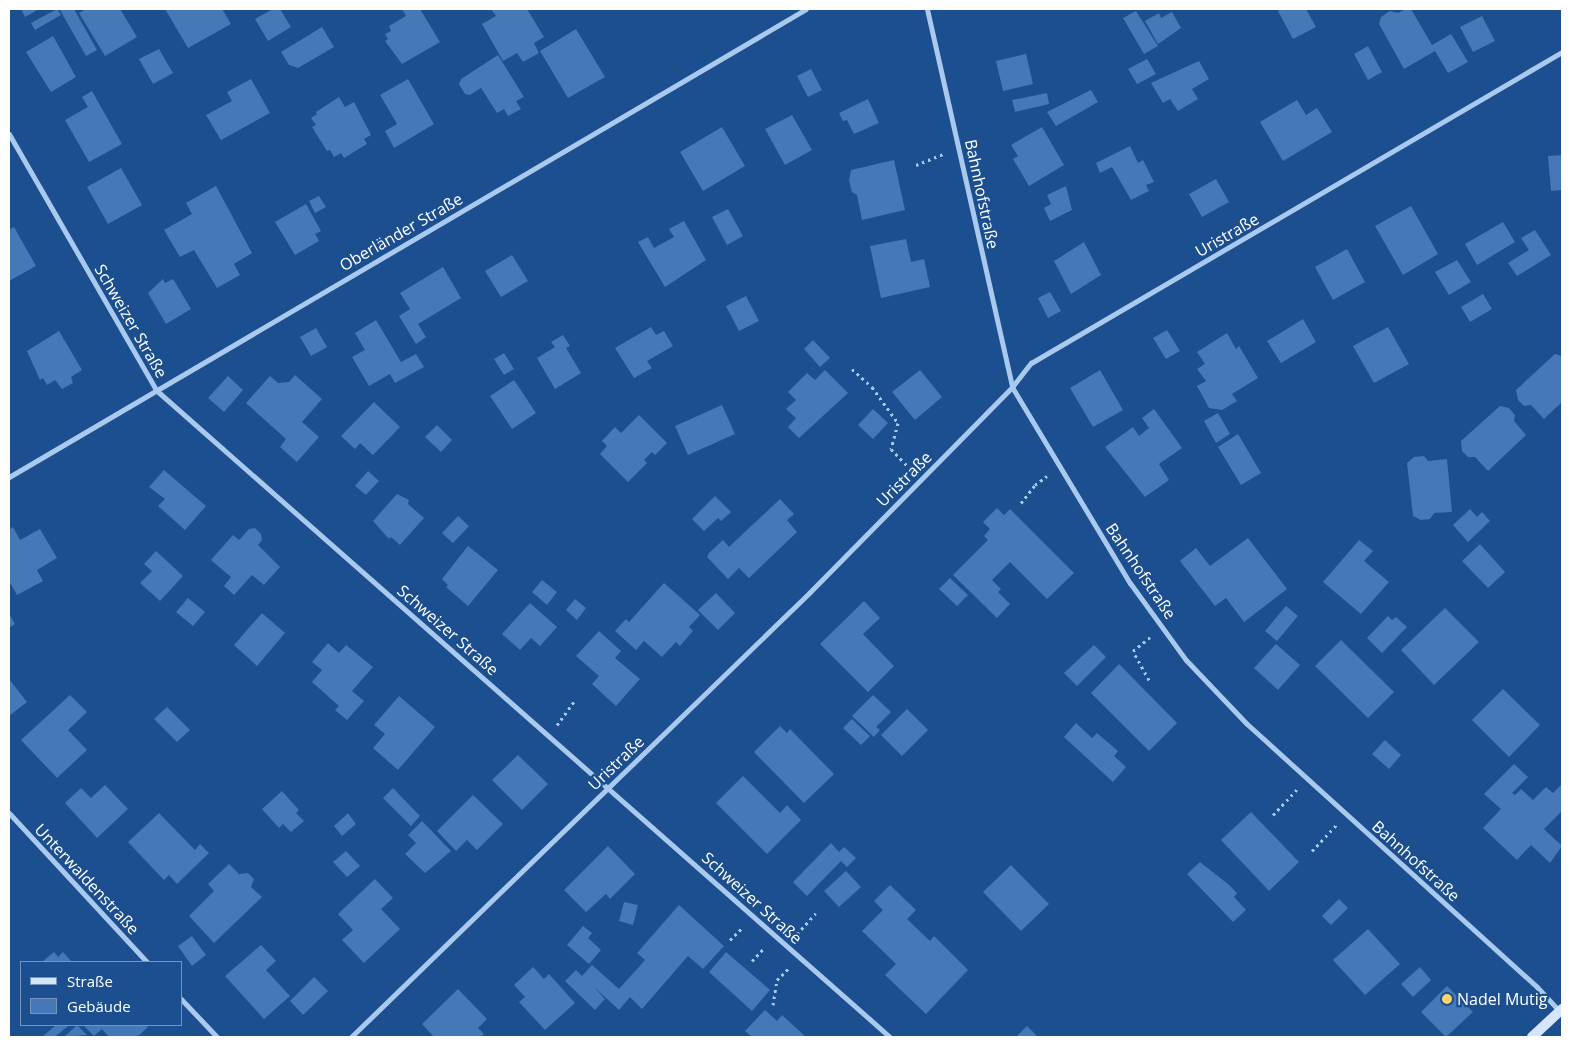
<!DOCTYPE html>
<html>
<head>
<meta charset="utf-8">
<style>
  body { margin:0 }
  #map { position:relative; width:1571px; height:1046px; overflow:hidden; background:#1b4f8f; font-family:"Open Sans",sans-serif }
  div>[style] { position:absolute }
  .building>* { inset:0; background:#4478b7 }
  .path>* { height:3px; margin-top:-1.5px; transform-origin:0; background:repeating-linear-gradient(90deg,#a9c9ee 0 2.5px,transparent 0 6.5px) }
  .minor>* { height:5px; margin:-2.5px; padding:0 2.5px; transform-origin:2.5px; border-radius:2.5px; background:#a9c9ee }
  .secondary>* { height:10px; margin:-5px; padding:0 5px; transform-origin:5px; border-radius:5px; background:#d6e6fa }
  .dots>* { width:14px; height:14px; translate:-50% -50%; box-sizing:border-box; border:2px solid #1b4f8f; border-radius:50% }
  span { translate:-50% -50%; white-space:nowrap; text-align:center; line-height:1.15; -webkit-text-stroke:4.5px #1b4f8f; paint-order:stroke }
  .street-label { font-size:16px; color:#fff }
  .poi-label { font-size:16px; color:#fff }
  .left { translate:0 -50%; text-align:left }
  .frame { position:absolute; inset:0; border:10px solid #fff; pointer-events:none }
  .legend { position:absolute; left:20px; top:961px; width:162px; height:65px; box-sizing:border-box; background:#1b4f8f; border:1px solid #7695bc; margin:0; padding:6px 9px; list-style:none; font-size:15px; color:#fff }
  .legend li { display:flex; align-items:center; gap:10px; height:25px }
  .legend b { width:25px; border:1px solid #7695bc }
</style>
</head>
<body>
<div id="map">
  <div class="building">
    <i style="clip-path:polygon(21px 9px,39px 9px,25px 17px)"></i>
    <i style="clip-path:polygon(57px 9px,61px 15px,35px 30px,31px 23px)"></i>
    <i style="clip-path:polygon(74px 9px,97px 50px,86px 56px,60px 10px)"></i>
    <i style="clip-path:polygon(86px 9px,120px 9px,137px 37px,105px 56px,79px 13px)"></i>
    <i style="clip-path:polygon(165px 9px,222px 9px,231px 24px,188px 48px)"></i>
    <i style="clip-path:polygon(273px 9px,280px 9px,291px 27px,268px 41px,255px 19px)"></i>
    <i style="clip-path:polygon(402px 9px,420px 9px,440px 42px,402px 64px,385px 41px,388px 39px,385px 34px,391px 31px,389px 26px,406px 16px)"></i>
    <i style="clip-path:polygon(491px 9px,527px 9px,544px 37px,534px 43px,539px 53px,523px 62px,517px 53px,503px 61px,482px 24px,496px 16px)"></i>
    <i style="clip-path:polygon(1281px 9px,1306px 9px,1316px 27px,1293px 39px,1278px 11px)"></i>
    <i style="clip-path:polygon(1406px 9px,1411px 9px,1432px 45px,1451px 34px,1468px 62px,1448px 73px,1435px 51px,1404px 69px,1379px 24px,1381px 17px,1390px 11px,1398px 13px)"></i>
    <i style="clip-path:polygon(1136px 11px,1158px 46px,1144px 54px,1123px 18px)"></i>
    <i style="clip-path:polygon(1172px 12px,1181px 28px,1158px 44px,1145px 21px,1159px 13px,1161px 18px)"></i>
    <i style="clip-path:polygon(1482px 16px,1495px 41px,1473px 52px,1460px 27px)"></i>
    <i style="clip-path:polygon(322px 27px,334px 47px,298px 68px,289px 65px,281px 52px)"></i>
    <i style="clip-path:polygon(576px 29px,605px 77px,568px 98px,540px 51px)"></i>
    <i style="clip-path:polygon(53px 36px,76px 77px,51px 92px,26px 52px)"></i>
    <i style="clip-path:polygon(1368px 46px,1382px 72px,1368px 80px,1354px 54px)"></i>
    <i style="clip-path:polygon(159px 49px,173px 73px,153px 84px,139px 59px)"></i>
    <i style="clip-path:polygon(1026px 54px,1033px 84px,1003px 91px,996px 61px)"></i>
    <i style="clip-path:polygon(498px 55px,524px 97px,516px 101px,521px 109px,508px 116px,504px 109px,497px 113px,481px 88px,470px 95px,465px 94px,459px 84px,461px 79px)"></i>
    <i style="clip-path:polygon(1147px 59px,1156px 74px,1137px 84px,1128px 69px)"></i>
    <i style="clip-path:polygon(1199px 61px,1209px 79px,1192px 89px,1198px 99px,1178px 111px,1170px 99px,1163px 103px,1151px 83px)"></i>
    <i style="clip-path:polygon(811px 69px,822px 90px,808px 97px,797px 76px)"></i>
    <i style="clip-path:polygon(251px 79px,270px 113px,221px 140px,206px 115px,232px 101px,227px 92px)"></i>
    <i style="clip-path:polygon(408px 79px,434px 124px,394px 148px,385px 131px,397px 124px,380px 95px)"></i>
    <i style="clip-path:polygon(1091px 90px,1098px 102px,1056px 126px,1047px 112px)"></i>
    <i style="clip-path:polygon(92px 91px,122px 144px,89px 162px,65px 120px,88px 107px,82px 97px)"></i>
    <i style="clip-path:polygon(1047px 93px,1049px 104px,1015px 112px,1012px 100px)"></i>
    <i style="clip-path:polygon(339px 97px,345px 107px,354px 102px,371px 135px,364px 139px,367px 144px,344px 158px,341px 153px,334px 157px,330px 150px,327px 151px,312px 127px,316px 125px,311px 118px,317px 114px,316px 112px)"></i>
    <i style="clip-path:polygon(868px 99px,879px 123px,854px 134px,847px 120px,843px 121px,839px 113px)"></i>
    <i style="clip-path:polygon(1297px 100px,1306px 115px,1317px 108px,1332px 132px,1283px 161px,1260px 122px)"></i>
    <i style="clip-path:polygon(792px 115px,812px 150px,785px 165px,765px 129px)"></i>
    <i style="clip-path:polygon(722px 127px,745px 166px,703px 191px,680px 152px)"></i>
    <i style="clip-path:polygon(1042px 127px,1064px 165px,1029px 186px,1013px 159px,1018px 156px,1011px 145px)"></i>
    <i style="clip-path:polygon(1130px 146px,1138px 163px,1143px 160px,1154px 182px,1146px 185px,1149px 191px,1131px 200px,1112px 167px,1100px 173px,1096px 163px)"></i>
    <i style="clip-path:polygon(1562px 155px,1562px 190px,1551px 191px,1548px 156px)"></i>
    <i style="clip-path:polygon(894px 160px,905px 210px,862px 220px,857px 195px,852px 192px,849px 180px,851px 170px)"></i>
    <i style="clip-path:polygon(121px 168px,142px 205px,108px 224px,87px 187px)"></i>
    <i style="clip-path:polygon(1216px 179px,1229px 202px,1202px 217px,1189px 194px)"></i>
    <i style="clip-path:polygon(216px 186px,252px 253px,234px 264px,240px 275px,217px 288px,194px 250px,180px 257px,164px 230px,192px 214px,186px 203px)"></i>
    <i style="clip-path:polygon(1066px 186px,1072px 210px,1050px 221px,1044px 208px,1051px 204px,1047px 195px)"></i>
    <i style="clip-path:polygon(319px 196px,326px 207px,315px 213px,309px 201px)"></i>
    <i style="clip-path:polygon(306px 204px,321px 231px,315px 234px,319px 241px,295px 255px,275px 222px)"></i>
    <i style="clip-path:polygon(1411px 206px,1438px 254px,1403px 275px,1375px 226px)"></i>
    <i style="clip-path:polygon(728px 209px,743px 236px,727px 245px,712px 217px)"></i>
    <i style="clip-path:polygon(684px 221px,706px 260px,665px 287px,638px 242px,648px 237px,654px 248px,674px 237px,669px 229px)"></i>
    <i style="clip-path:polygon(1503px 222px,1515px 242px,1477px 265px,1465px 244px)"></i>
    <i style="clip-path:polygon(14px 227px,36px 266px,9px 281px,9px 230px)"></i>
    <i style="clip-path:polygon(1535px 230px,1551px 255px,1517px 276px,1508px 263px,1529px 250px,1521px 238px)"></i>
    <i style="clip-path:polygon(906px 239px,911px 262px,924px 259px,930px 287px,881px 298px,870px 246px)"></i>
    <i style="clip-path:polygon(1084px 242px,1101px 275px,1071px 294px,1054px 261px)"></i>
    <i style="clip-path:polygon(1347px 249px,1365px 282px,1333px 300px,1315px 267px)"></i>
    <i style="clip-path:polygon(512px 255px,528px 281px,501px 297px,485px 271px)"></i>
    <i style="clip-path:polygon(1457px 260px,1471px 282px,1449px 295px,1435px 272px)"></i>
    <i style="clip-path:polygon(443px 267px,461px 298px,418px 324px,426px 337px,416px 344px,399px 316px,410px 309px,400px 293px)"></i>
    <i style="clip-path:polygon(163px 279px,165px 283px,173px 279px,191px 309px,166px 324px,148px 293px)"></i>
    <i style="clip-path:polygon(1050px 292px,1061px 311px,1048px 318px,1038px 298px)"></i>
    <i style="clip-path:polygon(1483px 294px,1492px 309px,1470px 322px,1461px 307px)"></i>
    <i style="clip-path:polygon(746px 296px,759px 321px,739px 331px,726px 306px)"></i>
    <i style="clip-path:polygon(1303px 319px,1316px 342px,1281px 363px,1267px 341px)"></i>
    <i style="clip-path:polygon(376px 320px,401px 362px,416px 354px,424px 367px,395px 383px,390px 374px,369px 386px,352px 357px,365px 350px,355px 333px)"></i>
    <i style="clip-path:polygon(651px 327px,656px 335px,664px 331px,673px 346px,647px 361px,652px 368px,634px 378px,615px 348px)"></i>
    <i style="clip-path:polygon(1388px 327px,1409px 364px,1374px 383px,1353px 346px)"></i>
    <i style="clip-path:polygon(316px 328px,327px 347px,311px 356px,300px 337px)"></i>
    <i style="clip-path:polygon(1167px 330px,1180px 351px,1166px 359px,1153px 338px)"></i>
    <i style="clip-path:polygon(59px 331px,82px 370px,71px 377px,73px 383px,62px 389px,55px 380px,47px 385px,43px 378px,40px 380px,27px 351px)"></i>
    <i style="clip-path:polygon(1227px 333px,1236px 349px,1239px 346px,1258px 378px,1232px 394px,1237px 401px,1222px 410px,1209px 408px,1197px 386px,1206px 381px,1197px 369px,1205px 364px,1197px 352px)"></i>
    <i style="clip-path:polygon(563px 335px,570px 346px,566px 348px,581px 373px,555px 389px,537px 358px,555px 347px,551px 342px)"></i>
    <i style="clip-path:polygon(813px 340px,830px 358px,820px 367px,804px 349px)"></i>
    <i style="clip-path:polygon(504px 353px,514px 369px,504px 375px,494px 359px)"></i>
    <i style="clip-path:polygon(1555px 354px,1562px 356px,1562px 402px,1544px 419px,1531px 405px,1524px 406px,1518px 400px,1516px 390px)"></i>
    <i style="clip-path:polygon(825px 370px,848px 393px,799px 438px,788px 427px,796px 418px,786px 409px,796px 400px,788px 392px,807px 373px,815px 380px)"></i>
    <i style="clip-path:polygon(920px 370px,942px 397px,915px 420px,892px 392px)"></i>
    <i style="clip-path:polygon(1100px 370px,1123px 410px,1093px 427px,1070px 388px)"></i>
    <i style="clip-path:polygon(295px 375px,322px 399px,302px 422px,319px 437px,297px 462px,280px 447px,286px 439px,246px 403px,270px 376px,278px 383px,289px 382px)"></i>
    <i style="clip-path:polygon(228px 376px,243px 390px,224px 412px,208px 398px)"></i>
    <i style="clip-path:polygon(514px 380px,536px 413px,512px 429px,490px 396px)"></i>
    <i style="clip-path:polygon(374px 402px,400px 427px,373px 455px,360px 443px,355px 449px,341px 436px)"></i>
    <i style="clip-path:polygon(722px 405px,735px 434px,688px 455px,675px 426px)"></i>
    <i style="clip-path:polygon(1500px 406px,1509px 408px,1515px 415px,1514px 421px,1526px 435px,1488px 471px,1475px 457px,1468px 457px,1462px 451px,1461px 441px)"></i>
    <i style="clip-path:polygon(873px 409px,888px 423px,873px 439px,858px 425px)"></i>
    <i style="clip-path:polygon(1154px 409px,1182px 448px,1159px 464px,1169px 480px,1145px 497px,1105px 447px,1133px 427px,1139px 436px,1149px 428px,1142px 418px)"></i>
    <i style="clip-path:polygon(1218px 413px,1230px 434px,1216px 443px,1204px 421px)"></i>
    <i style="clip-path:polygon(639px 415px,667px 443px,655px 455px,652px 452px,644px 460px,647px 463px,628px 482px,600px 454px,607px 446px,602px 441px,615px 427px,621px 433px)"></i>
    <i style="clip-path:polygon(437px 425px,452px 440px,441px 452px,425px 437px)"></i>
    <i style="clip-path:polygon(1238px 434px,1261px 473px,1241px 485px,1218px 447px)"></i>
    <i style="clip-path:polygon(1424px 456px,1428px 461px,1447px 459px,1452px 512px,1434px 513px,1430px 519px,1421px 520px,1413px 516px,1407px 463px,1414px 457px)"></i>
    <i style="clip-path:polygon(164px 470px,206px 506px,185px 530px,158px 506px,165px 499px,149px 487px)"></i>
    <i style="clip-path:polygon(368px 471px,379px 481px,366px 495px,355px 486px)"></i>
    <i style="clip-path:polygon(397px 494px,409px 500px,408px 504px,424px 518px,400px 545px,391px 537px,389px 539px,373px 521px)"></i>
    <i style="clip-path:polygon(715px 496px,731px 512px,721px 521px,718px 518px,704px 531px,692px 519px)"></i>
    <i style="clip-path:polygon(780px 499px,794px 514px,787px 520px,797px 532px,749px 578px,739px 568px,728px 579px,707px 557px,709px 553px,723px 540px,729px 547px)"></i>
    <i style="clip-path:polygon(997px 508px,1004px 515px,1010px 509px,1074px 573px,1047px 599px,1010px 562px,992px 580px,1001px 589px,998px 592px,1010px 604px,997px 618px,953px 575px,988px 540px,984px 536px,990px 529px,983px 522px)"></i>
    <i style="clip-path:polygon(1470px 509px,1477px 517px,1482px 512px,1490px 521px,1468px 542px,1453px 525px)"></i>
    <i style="clip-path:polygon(458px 516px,469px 526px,453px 543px,442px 533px)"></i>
    <i style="clip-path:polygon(13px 527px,20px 540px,40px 529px,57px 558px,37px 570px,43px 581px,17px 595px,9px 581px,9px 530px)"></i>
    <i style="clip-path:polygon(255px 528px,261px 534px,262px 540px,258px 545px,280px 567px,264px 585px,252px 575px,234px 595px,224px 586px,231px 577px,211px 560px,233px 535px,239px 540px,249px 529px)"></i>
    <i style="clip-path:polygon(1248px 538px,1287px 589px,1244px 622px,1226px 598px,1215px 606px,1180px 561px,1196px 548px,1210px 566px)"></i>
    <i style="clip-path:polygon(1359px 540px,1373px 551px,1364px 561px,1389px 582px,1361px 614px,1323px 582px)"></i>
    <i style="clip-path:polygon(1480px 544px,1505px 572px,1488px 588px,1462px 561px)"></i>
    <i style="clip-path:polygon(468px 546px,498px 570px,468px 606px,446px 587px,448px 585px,442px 579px)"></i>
    <i style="clip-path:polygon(156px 551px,183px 576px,160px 601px,140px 583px,152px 571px,144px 564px)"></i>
    <i style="clip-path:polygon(950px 578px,968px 595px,957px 606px,939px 589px)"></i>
    <i style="clip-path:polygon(542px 580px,557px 592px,547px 605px,532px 592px)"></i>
    <i style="clip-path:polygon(664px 583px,700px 615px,689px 627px,693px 631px,680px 646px,676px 642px,662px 657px,644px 641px,636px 650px,615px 631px,626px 619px,629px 622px)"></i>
    <i style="clip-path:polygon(716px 593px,735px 613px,718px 630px,698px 610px)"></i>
    <i style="clip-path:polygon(188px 598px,205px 612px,193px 626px,176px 612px)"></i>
    <i style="clip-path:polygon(575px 599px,586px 608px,577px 620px,566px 610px)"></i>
    <i style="clip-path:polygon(864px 601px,880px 618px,863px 634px,894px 666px,868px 692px,820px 644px)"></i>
    <i style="clip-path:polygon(530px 603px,557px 627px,540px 646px,531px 638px,520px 650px,502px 634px)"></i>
    <i style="clip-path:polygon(1286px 606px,1298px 616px,1277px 641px,1265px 631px)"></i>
    <i style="clip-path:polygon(1445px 608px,1479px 642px,1434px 685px,1401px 650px)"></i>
    <i style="clip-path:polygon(262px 613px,285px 633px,257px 666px,234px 645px)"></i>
    <i style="clip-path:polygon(9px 614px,15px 624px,9px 628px)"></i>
    <i style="clip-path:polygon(1388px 616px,1392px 620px,1396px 617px,1407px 627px,1382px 653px,1367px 638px)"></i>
    <i style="clip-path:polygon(599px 631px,621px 651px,615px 658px,640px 679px,616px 706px,592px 684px,599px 676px,576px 656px)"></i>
    <i style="clip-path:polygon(1341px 640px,1394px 692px,1368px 718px,1315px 666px)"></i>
    <i style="clip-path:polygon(328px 643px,339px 653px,346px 645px,373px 667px,352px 691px,364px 701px,347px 720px,335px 710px,339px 706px,312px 682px,322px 670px,312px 662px)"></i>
    <i style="clip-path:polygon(1276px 644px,1300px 665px,1278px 690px,1254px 668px)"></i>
    <i style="clip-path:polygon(1094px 645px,1106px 657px,1077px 686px,1064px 673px)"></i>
    <i style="clip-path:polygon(1119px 664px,1177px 723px,1149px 751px,1091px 693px)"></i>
    <i style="clip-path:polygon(9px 679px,27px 702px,9px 716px)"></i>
    <i style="clip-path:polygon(1503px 689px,1540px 725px,1509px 757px,1472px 720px)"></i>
    <i style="clip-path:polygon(70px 695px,87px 712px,68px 730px,87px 750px,57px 778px,21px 740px)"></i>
    <i style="clip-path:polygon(873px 695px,891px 712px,876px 727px,880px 730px,874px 737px,852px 716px)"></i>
    <i style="clip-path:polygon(399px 696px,435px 727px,398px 770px,373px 748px,385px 734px,374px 725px)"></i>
    <i style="clip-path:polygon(167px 707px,190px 730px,177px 742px,154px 719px)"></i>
    <i style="clip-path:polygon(907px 709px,928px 730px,902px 756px,881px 735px)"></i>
    <i style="clip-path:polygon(852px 719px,870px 736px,861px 745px,843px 728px)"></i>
    <i style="clip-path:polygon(1076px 723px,1092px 738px,1097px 733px,1118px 751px,1114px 756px,1126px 767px,1113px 782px,1064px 737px)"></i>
    <i style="clip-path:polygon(780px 726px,787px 733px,790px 729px,834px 774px,804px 803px,754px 752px)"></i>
    <i style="clip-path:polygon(1385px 740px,1401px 755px,1389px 769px,1372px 754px)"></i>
    <i style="clip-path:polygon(518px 755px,548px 784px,522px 810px,492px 780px)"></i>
    <i style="clip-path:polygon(1514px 764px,1528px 777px,1512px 793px,1515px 795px,1521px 789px,1533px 800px,1546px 787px,1553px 793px,1562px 784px,1562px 811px,1544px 829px,1562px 846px,1550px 863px,1531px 845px,1517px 860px,1483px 828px,1501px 809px,1484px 794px)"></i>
    <i style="clip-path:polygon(743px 776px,780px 813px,787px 805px,801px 820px,767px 854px,716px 803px)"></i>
    <i style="clip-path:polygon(105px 785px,128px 809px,97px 838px,65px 803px,81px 788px,91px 798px)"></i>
    <i style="clip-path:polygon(393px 788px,420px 816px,411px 826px,383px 798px)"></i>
    <i style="clip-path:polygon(282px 791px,299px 810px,296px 813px,304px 821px,291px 832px,283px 824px,279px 828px,262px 809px)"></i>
    <i style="clip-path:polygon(473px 795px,503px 824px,477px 850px,467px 840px,456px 851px,437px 831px)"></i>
    <i style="clip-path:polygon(1251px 812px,1299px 862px,1269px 891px,1221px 840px)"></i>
    <i style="clip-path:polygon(159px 813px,195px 850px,200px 844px,209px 853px,177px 884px,169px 875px,164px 880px,128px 842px)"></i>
    <i style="clip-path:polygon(348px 813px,356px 824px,342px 836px,334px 826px)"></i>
    <i style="clip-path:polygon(422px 821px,451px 851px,425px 873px,405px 854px,416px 843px,408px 835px)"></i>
    <i style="clip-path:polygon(831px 843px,839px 852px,844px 847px,856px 858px,847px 867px,841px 861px,807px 896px,793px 882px)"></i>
    <i style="clip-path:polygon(608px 846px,635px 874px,610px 899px,606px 894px,586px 912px,564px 890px)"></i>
    <i style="clip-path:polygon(346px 851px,360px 866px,347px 877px,333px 862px)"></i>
    <i style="clip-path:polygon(1200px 862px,1228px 884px,1237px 893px,1234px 897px,1246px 910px,1233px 922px,1187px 874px)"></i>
    <i style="clip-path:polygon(229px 864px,239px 874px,248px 873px,254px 879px,251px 887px,262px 897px,214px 943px,189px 916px,214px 891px,208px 884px)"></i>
    <i style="clip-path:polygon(1011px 865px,1049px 904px,1021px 931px,983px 892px)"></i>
    <i style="clip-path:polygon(846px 871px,861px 887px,839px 907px,824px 891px)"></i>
    <i style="clip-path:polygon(375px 879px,393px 898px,381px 909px,400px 929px,364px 963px,342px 940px,353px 930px,338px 914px)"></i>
    <i style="clip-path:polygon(890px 885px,916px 910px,907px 919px,930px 941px,934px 936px,968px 970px,926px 1014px,885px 975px,896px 964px,862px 931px,883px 910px,874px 901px)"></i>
    <i style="clip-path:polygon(1339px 899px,1348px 908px,1331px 925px,1322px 916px)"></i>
    <i style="clip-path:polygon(624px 902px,638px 905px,633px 925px,619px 921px)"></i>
    <i style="clip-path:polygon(679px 905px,724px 946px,703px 969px,688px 956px,642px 1009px,630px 997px,619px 1010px,594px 987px,605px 999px,595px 1010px,565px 981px,576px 970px,582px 976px,592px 965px,619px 989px,645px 960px,637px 953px)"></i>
    <i style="clip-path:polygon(583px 926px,592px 933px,588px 938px,601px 950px,589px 964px,567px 945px)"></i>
    <i style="clip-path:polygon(1368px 929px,1400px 964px,1365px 995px,1333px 960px)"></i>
    <i style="clip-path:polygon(192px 936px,206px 955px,192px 966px,178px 946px)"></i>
    <i style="clip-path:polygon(261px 945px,276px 961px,266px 970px,290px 996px,264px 1019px,225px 976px)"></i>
    <i style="clip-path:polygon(54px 952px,58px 957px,63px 952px,72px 962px,42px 962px)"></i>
    <i style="clip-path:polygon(726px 952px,770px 990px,752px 1011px,709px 972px)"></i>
    <i style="clip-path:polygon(533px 967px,544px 979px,549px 974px,575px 1003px,545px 1030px,519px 1002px,525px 997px,514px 985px)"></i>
    <i style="clip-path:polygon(1420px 967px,1431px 980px,1413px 997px,1401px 984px)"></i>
    <i style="clip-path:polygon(314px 977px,328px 991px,303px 1015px,290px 1001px)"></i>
    <i style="clip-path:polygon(1447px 986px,1473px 1012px,1446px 1037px,1421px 1012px)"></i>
    <i style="clip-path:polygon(458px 989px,487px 1019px,478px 1028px,484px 1034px,480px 1037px,434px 1037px,422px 1024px)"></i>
    <i style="clip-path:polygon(765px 1010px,777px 1021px,782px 1015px,806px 1037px,752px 1037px,745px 1031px)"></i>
    <i style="clip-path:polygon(56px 1025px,68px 1026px,55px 1037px,42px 1037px)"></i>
    <i style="clip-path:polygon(77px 1025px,87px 1035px,64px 1037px)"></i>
    <i style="clip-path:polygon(146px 1025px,148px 1027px,137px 1037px,109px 1037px,102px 1029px,94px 1036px,84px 1026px)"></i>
    <i style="clip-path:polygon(1027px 1026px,1038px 1037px,1016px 1037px)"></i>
  </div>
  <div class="path">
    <i style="left:916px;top:165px;width:31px;rotate:-22deg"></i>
    <i style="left:852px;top:369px;width:27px;rotate:42deg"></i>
    <i style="left:872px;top:387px;width:44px;rotate:54.2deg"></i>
    <i style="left:898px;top:423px;width:27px;rotate:105deg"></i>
    <i style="left:891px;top:449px;width:28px;rotate:46deg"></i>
    <i style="left:1021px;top:503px;width:23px;rotate:-52deg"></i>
    <i style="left:1035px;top:485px;width:15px;rotate:-37deg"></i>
    <i style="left:1149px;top:680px;width:33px;rotate:-119deg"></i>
    <i style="left:1133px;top:651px;width:22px;rotate:-39deg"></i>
    <i style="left:557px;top:725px;width:31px;rotate:-54deg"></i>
    <i style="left:1273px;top:815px;width:35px;rotate:-47deg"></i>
    <i style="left:1312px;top:851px;width:37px;rotate:-47deg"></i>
    <i style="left:797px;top:934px;width:28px;rotate:-48deg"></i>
    <i style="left:730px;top:940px;width:18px;rotate:-45deg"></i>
    <i style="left:752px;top:961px;width:19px;rotate:-47deg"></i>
    <i style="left:773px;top:1005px;width:25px;rotate:-81deg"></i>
    <i style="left:777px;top:980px;width:17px;rotate:-45deg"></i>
  </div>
  <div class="minor">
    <i style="left:927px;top:9px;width:387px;rotate:77.3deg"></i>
    <i style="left:1012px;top:387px;width:229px;rotate:59deg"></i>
    <i style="left:1130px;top:583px;width:95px;rotate:54deg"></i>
    <i style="left:1186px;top:660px;width:88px;rotate:46.4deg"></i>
    <i style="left:1247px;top:724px;width:391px;rotate:42.2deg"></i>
    <i style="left:1537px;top:987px;width:33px;rotate:47deg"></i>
    <i style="left:9px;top:134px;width:295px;rotate:60.1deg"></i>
    <i style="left:156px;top:390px;width:978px;rotate:41.4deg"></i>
    <i style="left:9px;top:477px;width:924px;rotate:-30.42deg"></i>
    <i style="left:9px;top:813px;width:203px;rotate:47.2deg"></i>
    <i style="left:181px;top:999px;width:52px;rotate:46.5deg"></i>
    <i style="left:351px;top:1037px;width:638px;rotate:-44.11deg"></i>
    <i style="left:809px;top:593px;width:289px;rotate:-45.4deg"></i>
    <i style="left:1012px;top:387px;width:31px;rotate:-52deg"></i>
    <i style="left:1031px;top:363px;width:615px;rotate:-30.36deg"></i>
  </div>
  <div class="secondary">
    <i style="left:1532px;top:1037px;width:41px;rotate:-43deg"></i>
  </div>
  <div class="dots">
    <i style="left:1447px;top:999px;background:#ffd166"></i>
  </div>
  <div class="street-label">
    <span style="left:982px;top:194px;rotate:78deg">Bahnhofstraße</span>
    <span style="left:401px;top:232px;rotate:-30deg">Oberländer Straße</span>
    <span style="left:1227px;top:235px;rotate:-30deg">Uristraße</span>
    <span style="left:131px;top:321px;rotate:60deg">Schweizer Straße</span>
    <span style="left:904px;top:479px;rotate:-45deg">Uristraße</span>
    <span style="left:1141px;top:571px;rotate:56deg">Bahnhofstraße</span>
    <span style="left:448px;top:630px;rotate:41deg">Schweizer Straße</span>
    <span style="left:616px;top:763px;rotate:-44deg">Uristraße</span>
    <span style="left:1416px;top:861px;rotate:42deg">Bahnhofstraße</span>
    <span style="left:87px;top:879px;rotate:47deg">Unterwaldenstraße</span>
    <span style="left:752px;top:898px;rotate:42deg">Schweizer Straße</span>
  </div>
  <div class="poi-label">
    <span class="left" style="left:1457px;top:999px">Nadel Mutig</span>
  </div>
  <div class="frame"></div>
  <ul class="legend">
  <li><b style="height:6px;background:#d6e6fa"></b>Straße</li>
  <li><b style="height:14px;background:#4478b7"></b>Gebäude</li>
  </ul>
</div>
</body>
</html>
